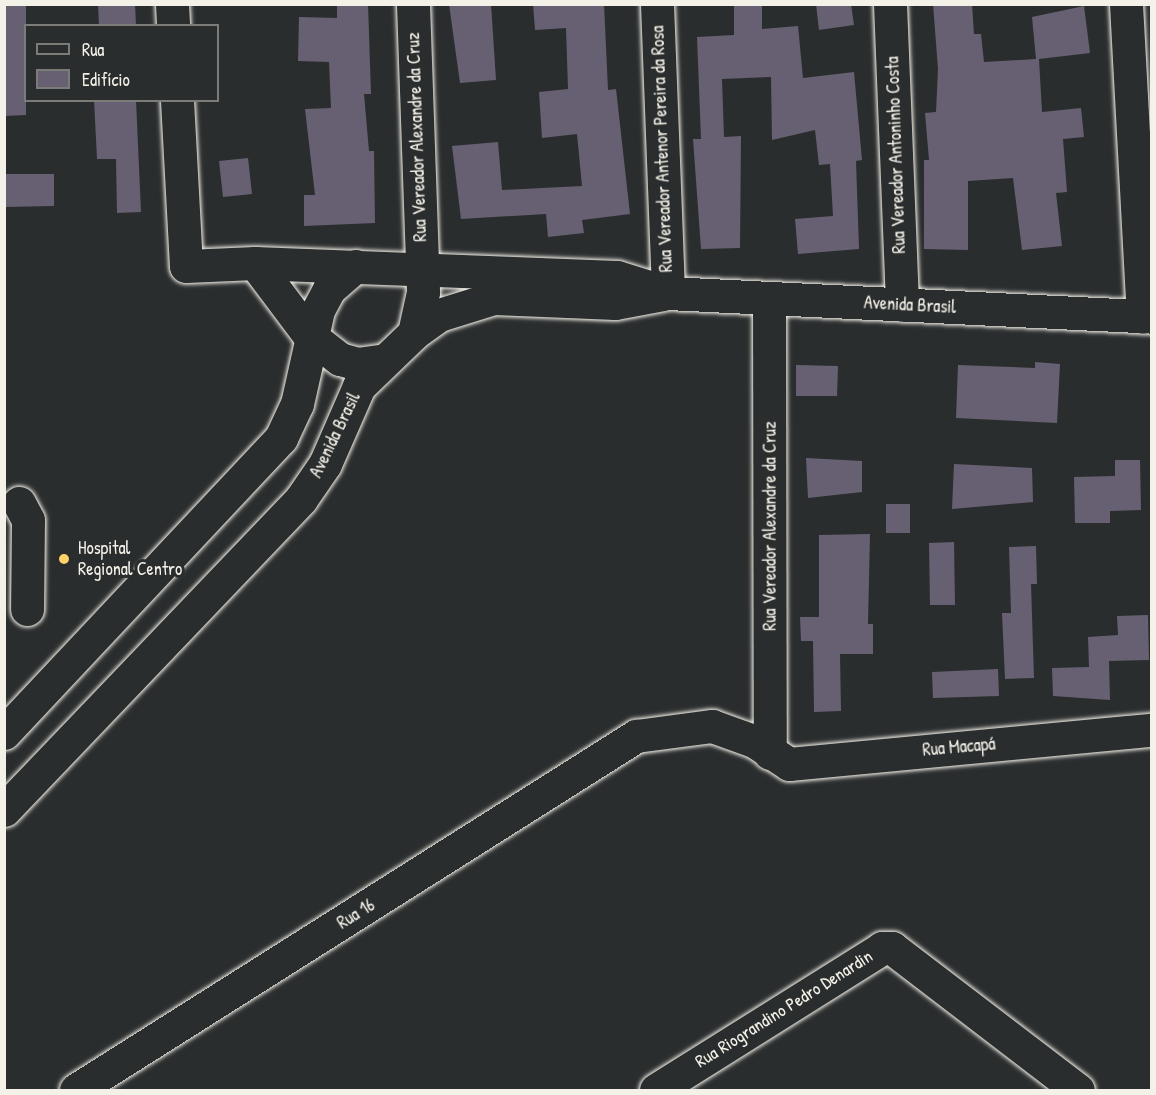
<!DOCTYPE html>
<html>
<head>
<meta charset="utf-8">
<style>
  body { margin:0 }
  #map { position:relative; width:1156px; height:1095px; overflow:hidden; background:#2a2d2e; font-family:"Patrick Hand",sans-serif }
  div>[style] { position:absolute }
  .building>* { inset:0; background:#676072 }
  .roads { filter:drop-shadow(0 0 2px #f4f1e8) drop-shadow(0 0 2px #f4f1e8) }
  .minor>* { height:33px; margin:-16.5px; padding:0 16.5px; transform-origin:16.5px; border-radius:16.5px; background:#2a2d2e }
  .dots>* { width:16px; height:16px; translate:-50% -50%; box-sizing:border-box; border:3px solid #2a2d2e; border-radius:50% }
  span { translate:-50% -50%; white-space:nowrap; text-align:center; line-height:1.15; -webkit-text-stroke:6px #2a2d2e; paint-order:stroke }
  .street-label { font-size:18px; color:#f4f1e8 }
  .poi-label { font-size:18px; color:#f4f1e8 }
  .left { translate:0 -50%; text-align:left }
  .frame { position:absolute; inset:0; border:6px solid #f4f1e8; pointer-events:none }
  .legend { position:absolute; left:24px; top:24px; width:195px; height:78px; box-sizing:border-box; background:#2a2d2e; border:2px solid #7b7b78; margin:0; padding:8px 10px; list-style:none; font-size:18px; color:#f4f1e8 }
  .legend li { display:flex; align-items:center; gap:12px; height:30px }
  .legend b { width:30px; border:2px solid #7b7b78 }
</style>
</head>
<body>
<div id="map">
  <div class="building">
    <i style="clip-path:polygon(4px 4px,26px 4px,26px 115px,4px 116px)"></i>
    <i style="clip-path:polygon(98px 4px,135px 4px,136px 26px,99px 26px)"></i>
    <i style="clip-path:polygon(337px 4px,368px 4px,371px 94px,364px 94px,369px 151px,374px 151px,375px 223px,304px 226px,304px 195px,315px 195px,305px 109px,331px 108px,329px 62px,298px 61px,299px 17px,337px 18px)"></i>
    <i style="clip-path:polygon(449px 4px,491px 4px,496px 80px,460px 83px)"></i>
    <i style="clip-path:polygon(533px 4px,604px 4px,608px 90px,616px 89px,630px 214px,582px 220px,584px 233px,548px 237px,546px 214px,461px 219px,452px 146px,498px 142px,502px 190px,582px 186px,577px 134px,542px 138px,539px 92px,568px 89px,566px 28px,535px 30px)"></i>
    <i style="clip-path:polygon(734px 4px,762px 4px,762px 29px,798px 26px,803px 78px,854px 72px,862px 160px,856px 161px,859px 249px,798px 254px,795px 219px,833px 216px,830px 164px,819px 165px,815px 130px,772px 140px,771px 77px,722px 79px,724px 137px,741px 136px,740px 248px,701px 249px,693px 139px,701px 139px,697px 37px,734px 35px)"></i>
    <i style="clip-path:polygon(816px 4px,851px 4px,854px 25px,819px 30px)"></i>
    <i style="clip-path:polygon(933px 4px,972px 4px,974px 34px,981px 34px,984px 62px,1036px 59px,1032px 17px,1084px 6px,1090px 53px,1039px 59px,1042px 112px,1081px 108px,1084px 137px,1063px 139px,1067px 192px,1056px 193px,1062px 246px,1022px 250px,1013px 178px,968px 181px,968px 250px,924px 249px,924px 160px,929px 160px,925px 113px,936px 112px,938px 69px)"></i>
    <i style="clip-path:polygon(94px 100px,136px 100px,141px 212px,117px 213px,116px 159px,97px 159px)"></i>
    <i style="clip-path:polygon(248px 158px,252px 194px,223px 197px,219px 161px)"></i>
    <i style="clip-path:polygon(4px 174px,54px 174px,54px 206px,4px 207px)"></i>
    <i style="clip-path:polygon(1035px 362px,1060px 364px,1057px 423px,956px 418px,958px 365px,1035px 368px)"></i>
    <i style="clip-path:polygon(796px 365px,838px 366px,837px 396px,796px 396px)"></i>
    <i style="clip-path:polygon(806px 458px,862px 461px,862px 492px,808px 498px)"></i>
    <i style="clip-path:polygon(1115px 460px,1140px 460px,1141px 510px,1110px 511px,1110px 523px,1075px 523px,1074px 477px,1115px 476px)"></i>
    <i style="clip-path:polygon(954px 464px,1032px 468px,1033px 502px,952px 509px)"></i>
    <i style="clip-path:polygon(886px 504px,910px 504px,910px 533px,886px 533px)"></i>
    <i style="clip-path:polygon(870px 534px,868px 624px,873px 624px,873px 654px,840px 654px,841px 711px,814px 712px,813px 641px,801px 641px,800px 617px,819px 617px,819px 535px)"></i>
    <i style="clip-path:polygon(954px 542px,955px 605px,930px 605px,929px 543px)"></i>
    <i style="clip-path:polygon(1036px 546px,1037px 584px,1031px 584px,1034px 678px,1005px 679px,1002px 613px,1011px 613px,1009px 547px)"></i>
    <i style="clip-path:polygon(1148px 615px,1149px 660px,1109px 661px,1110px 700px,1053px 696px,1052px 668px,1089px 667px,1088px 637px,1118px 635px,1117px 616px)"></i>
    <i style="clip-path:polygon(998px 669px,999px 696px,933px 698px,932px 672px)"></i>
  </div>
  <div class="roads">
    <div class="minor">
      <i style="left:172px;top:4px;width:22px;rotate:87deg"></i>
      <i style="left:413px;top:4px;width:288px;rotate:88deg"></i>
      <i style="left:423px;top:292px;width:42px;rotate:102.4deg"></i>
      <i style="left:657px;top:4px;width:289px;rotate:87.8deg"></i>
      <i style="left:890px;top:4px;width:301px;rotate:87.7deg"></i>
      <i style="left:1126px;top:4px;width:313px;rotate:86.9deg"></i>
      <i style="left:177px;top:100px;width:166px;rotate:86.9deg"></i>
      <i style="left:186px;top:266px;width:69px;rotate:-2.5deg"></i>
      <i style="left:255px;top:263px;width:362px;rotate:2.2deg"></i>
      <i style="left:617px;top:277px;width:53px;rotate:17.4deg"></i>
      <i style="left:668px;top:293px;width:485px;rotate:2.8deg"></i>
      <i style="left:255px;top:263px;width:90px;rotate:53.1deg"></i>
      <i style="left:309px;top:335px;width:39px;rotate:38deg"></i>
      <i style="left:340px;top:359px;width:18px;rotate:16deg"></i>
      <i style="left:357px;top:364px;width:27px;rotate:-8deg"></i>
      <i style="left:769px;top:298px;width:455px;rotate:89.9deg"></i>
      <i style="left:19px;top:503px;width:19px;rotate:62deg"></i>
      <i style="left:28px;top:520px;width:89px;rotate:90.6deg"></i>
      <i style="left:4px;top:733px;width:405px;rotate:-46.8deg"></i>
      <i style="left:281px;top:438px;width:38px;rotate:-65deg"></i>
      <i style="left:297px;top:404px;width:96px;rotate:-77.4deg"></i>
      <i style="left:318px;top:310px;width:24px;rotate:-62deg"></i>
      <i style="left:329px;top:289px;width:35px;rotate:-41deg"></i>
      <i style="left:4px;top:810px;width:430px;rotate:-46.3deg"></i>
      <i style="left:301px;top:499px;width:42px;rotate:-55.6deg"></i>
      <i style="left:325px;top:464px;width:85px;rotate:-66.4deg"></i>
      <i style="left:359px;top:386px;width:76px;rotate:-43.9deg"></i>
      <i style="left:414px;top:333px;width:31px;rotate:-36deg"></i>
      <i style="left:439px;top:315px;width:58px;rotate:-17.2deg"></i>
      <i style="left:494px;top:298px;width:121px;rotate:2.4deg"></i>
      <i style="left:615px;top:303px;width:49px;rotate:-10.6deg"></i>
      <i style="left:76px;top:1090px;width:663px;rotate:-32.3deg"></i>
      <i style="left:636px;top:736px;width:77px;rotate:-7.5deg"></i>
      <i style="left:712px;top:726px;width:45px;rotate:19.7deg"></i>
      <i style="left:754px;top:741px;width:42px;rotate:33.3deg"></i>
      <i style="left:789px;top:764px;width:365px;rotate:-5.4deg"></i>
      <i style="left:656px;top:1090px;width:267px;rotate:-32.1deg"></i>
      <i style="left:882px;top:948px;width:10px"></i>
      <i style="left:892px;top:948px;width:234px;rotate:37.4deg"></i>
    </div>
  </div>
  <div class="dots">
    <i style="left:64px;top:559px;background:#ffd166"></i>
  </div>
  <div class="street-label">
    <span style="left:417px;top:137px;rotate:-92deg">Rua Vereador Alexandre da Cruz</span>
    <span style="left:662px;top:149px;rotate:-92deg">Rua Vereador Antenor Pereira da Rosa</span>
    <span style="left:896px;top:155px;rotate:-92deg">Rua Vereador Antoninho Costa</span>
    <span style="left:910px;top:305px;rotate:3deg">Avenida Brasil</span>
    <span style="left:335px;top:435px;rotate:-64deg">Avenida Brasil</span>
    <span style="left:770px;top:526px;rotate:-90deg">Rua Vereador Alexandre da Cruz</span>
    <span style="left:959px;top:747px;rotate:-5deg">Rua Macapá</span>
    <span style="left:356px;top:914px;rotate:-32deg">Rua 16</span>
    <span style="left:784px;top:1009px;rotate:-32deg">Rua Riograndino Pedro Denardin</span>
  </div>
  <div class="poi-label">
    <span class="left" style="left:78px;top:559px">Hospital<br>Regional Centro</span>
  </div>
  <div class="frame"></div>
  <ul class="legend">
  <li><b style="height:8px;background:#2a2d2e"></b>Rua</li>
  <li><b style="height:16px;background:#676072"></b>Edifício</li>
  </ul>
</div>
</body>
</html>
